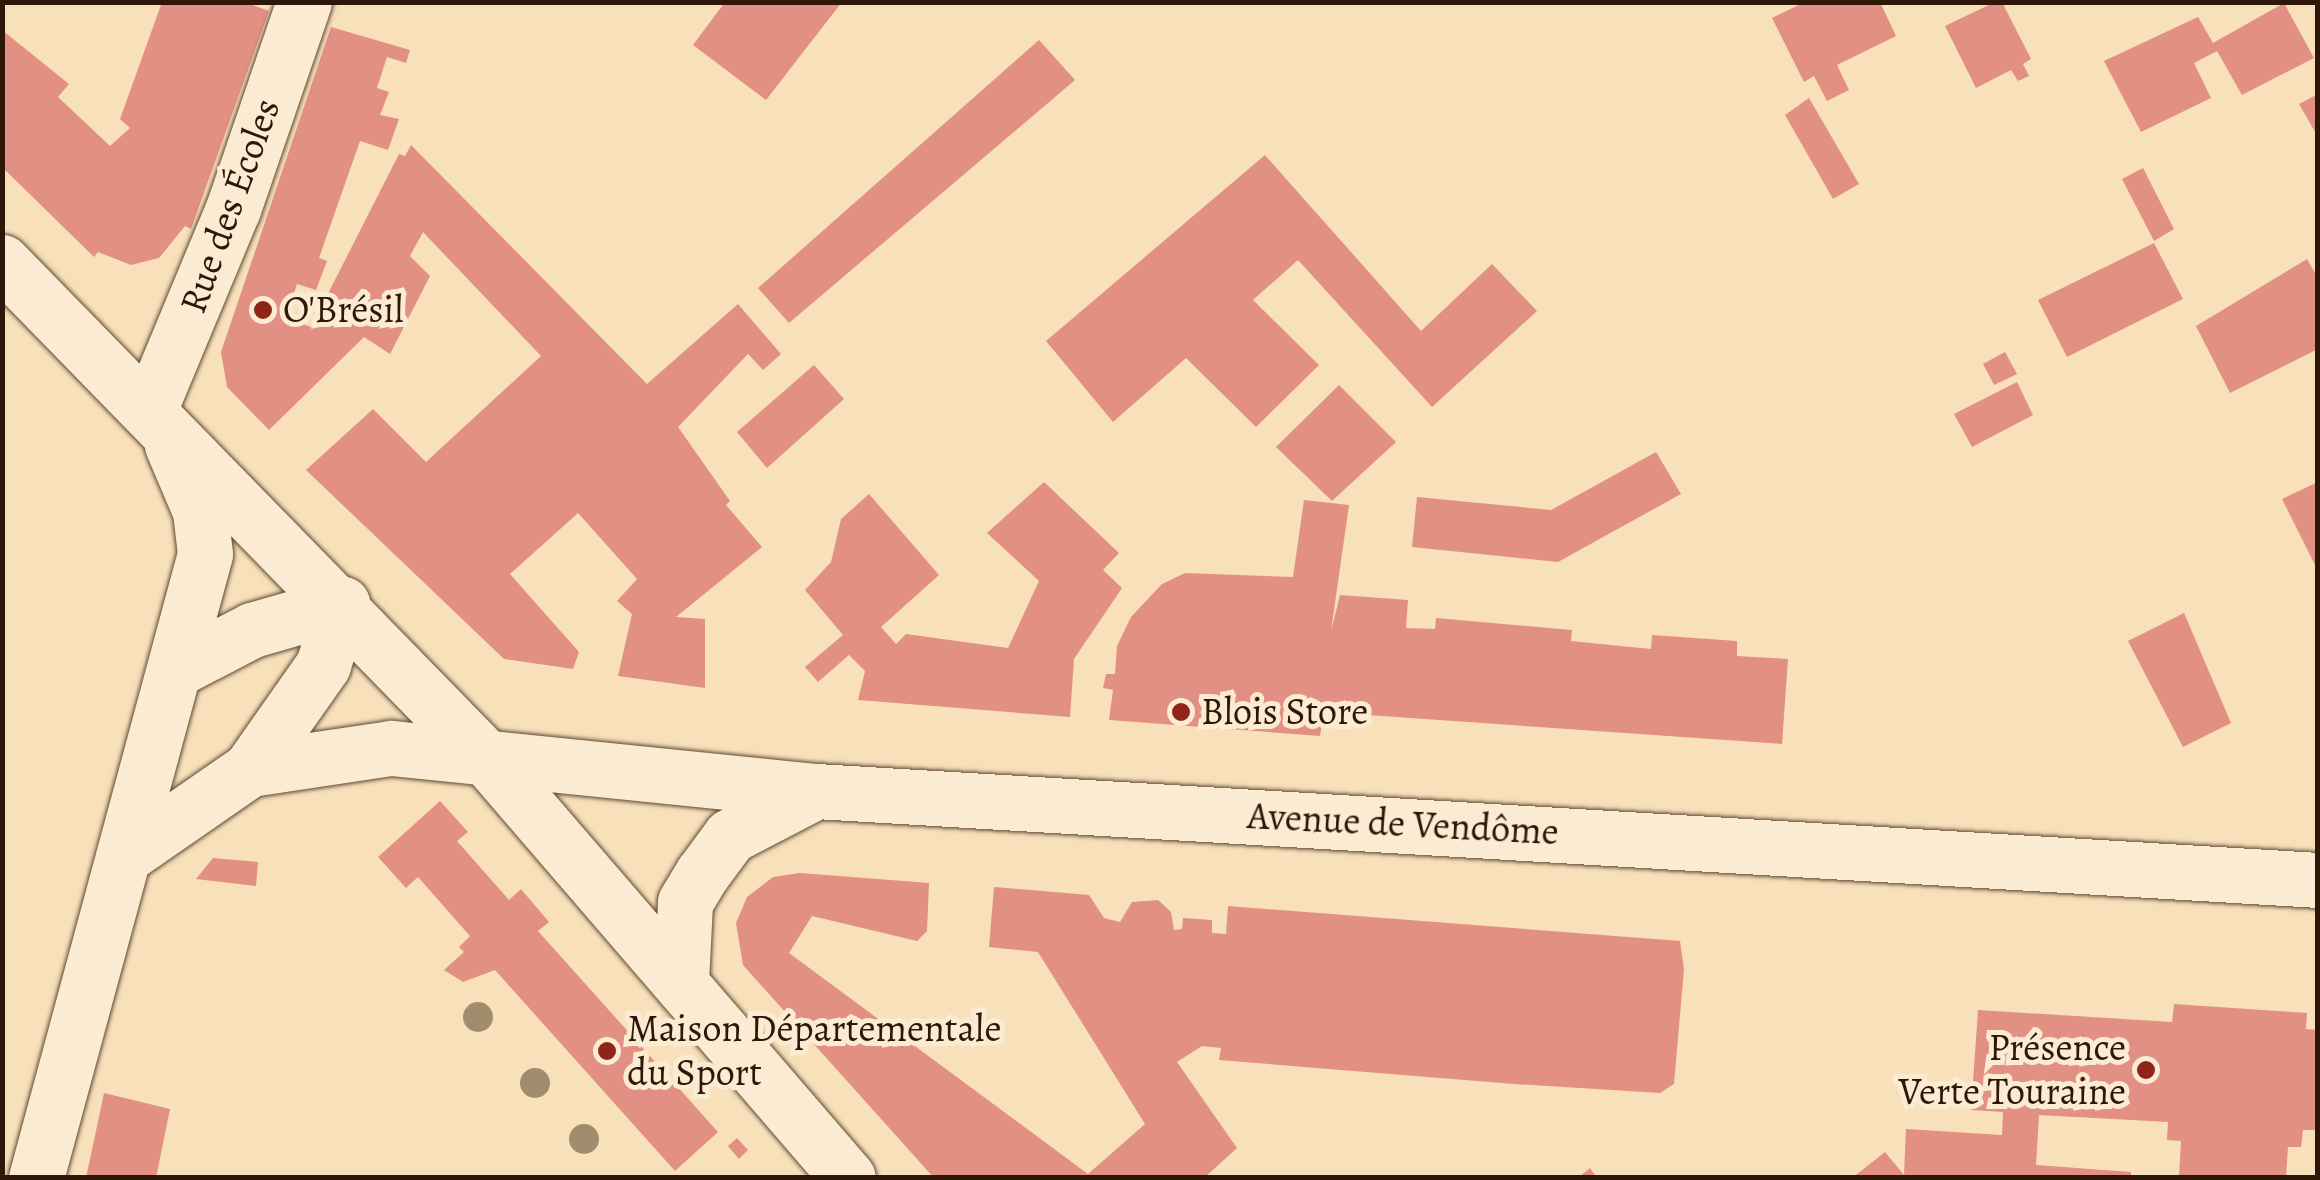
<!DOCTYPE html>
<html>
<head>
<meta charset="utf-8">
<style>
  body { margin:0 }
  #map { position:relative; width:2320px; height:1180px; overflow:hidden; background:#f7e0ba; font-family:Alegreya,serif }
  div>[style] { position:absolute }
  .building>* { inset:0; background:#e19083 }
  .roads { filter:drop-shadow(0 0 2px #604834) drop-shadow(0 0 2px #604834) }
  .minor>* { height:55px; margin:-27.5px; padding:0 27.5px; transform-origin:27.5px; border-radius:27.5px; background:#faebd2 }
  .secondary>* { height:55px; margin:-27.5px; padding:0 27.5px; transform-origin:27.5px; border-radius:27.5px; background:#faebd2 }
  .trees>* { width:30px; height:30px; margin:-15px; border-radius:50%; background:#a18d6e }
  .dots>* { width:28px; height:28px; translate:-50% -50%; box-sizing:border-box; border:5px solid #faebd2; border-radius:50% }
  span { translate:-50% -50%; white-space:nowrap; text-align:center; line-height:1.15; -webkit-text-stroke:10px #faebd2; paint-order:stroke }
  .street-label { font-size:38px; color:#2e1608 }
  .poi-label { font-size:38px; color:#2e1608 }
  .left { translate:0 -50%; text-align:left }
  .right { translate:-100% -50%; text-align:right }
  .frame { position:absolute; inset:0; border:5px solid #2e1608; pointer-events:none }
</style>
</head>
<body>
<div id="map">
  <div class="building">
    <i style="clip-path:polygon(162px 2px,245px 2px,269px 11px,191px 229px,185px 226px,159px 258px,131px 265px,98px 252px,94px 257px,2px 167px,2px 30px,69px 84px,58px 97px,110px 146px,130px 128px,120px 119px)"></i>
    <i style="clip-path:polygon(725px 2px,842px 2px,766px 100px,693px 45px)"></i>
    <i style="clip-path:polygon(1805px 2px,1880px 2px,1896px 36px,1837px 65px,1849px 90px,1827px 101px,1814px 76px,1804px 82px,1772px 18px)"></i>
    <i style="clip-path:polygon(1995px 2px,2002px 2px,2031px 59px,2023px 64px,2029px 76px,2018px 81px,2011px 70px,1976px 88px,1945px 26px)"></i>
    <i style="clip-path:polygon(2284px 3px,2314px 58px,2242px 95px,2217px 51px,2194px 63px,2211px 98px,2141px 132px,2104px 61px,2198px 17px,2213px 43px)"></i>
    <i style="clip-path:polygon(331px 27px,410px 50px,406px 63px,387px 57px,377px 88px,389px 92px,380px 115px,399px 119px,388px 150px,360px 141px,319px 258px,327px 261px,316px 290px,297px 284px,286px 318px,311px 327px,399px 154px,405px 156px,411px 145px,647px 384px,738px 304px,781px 354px,763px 370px,748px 354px,678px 427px,730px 501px,726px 505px,762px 547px,676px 617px,705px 619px,705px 688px,618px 676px,632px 614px,617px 601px,637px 579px,578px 513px,510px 574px,579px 652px,573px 669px,504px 659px,306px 470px,373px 409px,426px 462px,541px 356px,423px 232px,410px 256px,430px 276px,390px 354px,364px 337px,269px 430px,227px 387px,221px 352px)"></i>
    <i style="clip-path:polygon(1039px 40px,1075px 80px,789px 323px,758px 288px)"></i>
    <i style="clip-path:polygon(2318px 94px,2318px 137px,2299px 104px)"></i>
    <i style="clip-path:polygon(1809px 98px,1859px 184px,1833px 199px,1785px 115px)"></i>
    <i style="clip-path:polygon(1265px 155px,1421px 331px,1492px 264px,1537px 311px,1432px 407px,1298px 260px,1253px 300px,1319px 365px,1256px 427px,1186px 358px,1113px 422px,1046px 341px)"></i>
    <i style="clip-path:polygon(2143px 168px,2174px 229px,2154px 241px,2122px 179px)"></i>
    <i style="clip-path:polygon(2154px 243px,2183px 299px,2067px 357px,2038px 300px)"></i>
    <i style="clip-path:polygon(2307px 259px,2318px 278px,2318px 349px,2230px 393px,2196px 326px)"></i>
    <i style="clip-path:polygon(2005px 352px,2017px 374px,1994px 385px,1983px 364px)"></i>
    <i style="clip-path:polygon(814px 365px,844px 399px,767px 468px,737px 432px)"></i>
    <i style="clip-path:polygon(2017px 382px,2033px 415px,1972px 447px,1954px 414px)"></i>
    <i style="clip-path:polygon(1339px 385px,1396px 442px,1332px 501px,1276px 447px)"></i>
    <i style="clip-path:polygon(1656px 452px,1681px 494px,1558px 562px,1412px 547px,1417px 497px,1551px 510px)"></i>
    <i style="clip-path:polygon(1044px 482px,1119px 553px,1103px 570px,1122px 588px,1074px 659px,1070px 717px,858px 700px,865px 671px,849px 655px,818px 682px,805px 667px,843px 635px,805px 590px,831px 562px,841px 519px,869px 494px,939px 575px,881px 627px,896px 644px,906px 634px,1008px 648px,1039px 581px,987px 533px)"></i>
    <i style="clip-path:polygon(2318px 482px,2318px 571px,2282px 499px)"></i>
    <i style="clip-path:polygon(1304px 500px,1349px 505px,1331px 631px,1340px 595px,1408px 600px,1406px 628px,1435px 629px,1436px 618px,1572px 630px,1571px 641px,1651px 649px,1652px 635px,1737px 641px,1737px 656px,1788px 659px,1782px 744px,1324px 712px,1320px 736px,1109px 720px,1113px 690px,1103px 688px,1106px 674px,1115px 674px,1117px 646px,1131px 617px,1162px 584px,1185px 573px,1293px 577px)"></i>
    <i style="clip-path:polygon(2184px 613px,2231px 723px,2183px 747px,2128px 641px)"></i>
    <i style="clip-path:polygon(440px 801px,468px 832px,457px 841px,509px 900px,521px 889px,549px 922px,538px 931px,718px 1132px,675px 1171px,495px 970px,463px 982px,444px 970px,464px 952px,459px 947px,470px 936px,418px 877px,406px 888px,378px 857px)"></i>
    <i style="clip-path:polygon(213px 858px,258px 862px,256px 886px,196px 879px)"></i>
    <i style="clip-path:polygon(800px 873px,929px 883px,927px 931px,917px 941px,812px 916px,789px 953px,1088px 1174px,1145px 1124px,1038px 952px,989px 947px,994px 887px,1089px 895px,1104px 918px,1120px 922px,1132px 902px,1158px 900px,1171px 912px,1174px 930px,1182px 929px,1183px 918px,1212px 920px,1212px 933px,1226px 934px,1228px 906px,1680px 941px,1684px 969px,1674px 1084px,1660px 1093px,1514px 1084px,1219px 1060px,1221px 1048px,1202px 1046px,1177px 1062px,1237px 1148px,1204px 1178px,934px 1178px,743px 965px,736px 923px,747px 897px,773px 877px)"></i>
    <i style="clip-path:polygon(2174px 1004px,2307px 1013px,2306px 1029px,2318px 1030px,2318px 1130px,2303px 1130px,2301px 1147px,2288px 1147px,2286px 1178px,2179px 1178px,2181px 1141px,2167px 1140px,2168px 1122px,2039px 1115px,2036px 1165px,2131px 1172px,2131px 1178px,1852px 1178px,1885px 1152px,1904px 1175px,1906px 1129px,2002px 1135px,2003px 1112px,1971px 1110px,1978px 1010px,2172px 1022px)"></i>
    <i style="clip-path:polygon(104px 1093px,170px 1109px,156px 1178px,86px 1178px)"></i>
    <i style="clip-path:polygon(737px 1138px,748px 1150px,739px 1159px,728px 1146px)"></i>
    <i style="clip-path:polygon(1590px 1168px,1597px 1178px,1578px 1178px)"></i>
  </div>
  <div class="roads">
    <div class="minor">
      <i style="left:150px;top:408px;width:216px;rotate:-67.4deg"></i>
      <i style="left:233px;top:209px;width:219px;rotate:-71.1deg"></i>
    </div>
    <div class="secondary">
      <i style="left:2px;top:262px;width:697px;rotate:45.7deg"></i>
      <i style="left:489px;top:761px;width:550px;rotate:49.27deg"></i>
      <i style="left:175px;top:670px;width:87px;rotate:-27.5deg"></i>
      <i style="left:252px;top:630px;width:94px;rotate:-16.1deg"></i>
      <i style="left:250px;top:769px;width:127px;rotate:-54.9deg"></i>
      <i style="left:323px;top:665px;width:64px;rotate:-72.7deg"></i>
      <i style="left:123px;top:857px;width:155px;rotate:-34.7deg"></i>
      <i style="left:250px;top:769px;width:143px;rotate:-8.5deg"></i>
      <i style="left:391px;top:748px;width:427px;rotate:5.8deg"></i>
      <i style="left:816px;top:791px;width:1505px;rotate:3.39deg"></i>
      <i style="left:681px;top:982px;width:80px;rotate:-87.1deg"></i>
      <i style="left:685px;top:902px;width:33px;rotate:-59deg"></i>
      <i style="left:702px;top:874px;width:47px;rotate:-53.6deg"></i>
      <i style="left:730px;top:836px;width:97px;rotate:-27.6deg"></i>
      <i style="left:36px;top:1178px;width:646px;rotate:-74.85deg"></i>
      <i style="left:205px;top:554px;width:43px;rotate:-96.6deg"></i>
      <i style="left:200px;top:511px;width:72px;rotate:-113deg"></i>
    </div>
  </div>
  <div class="trees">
    <i style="left:478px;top:1017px"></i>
    <i style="left:535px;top:1083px"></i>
    <i style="left:584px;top:1139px"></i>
  </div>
  <div class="dots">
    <i style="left:263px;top:310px;background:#8f2418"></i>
    <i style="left:1181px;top:712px;background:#8f2418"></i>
    <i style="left:607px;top:1051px;background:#8f2418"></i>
    <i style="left:2146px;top:1070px;background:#8f2418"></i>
  </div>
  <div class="street-label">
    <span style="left:230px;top:206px;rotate:-70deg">Rue des Écoles</span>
    <span style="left:1403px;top:824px;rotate:3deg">Avenue de Vendôme</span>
  </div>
  <div class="poi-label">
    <span class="left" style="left:283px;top:310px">O'Brésil</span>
    <span class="left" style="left:1201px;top:712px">Blois Store</span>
    <span class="left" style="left:627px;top:1051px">Maison Départementale<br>du Sport</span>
    <span class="right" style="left:2126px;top:1070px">Présence<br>Verte Touraine</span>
  </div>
  <div class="frame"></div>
</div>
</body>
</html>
